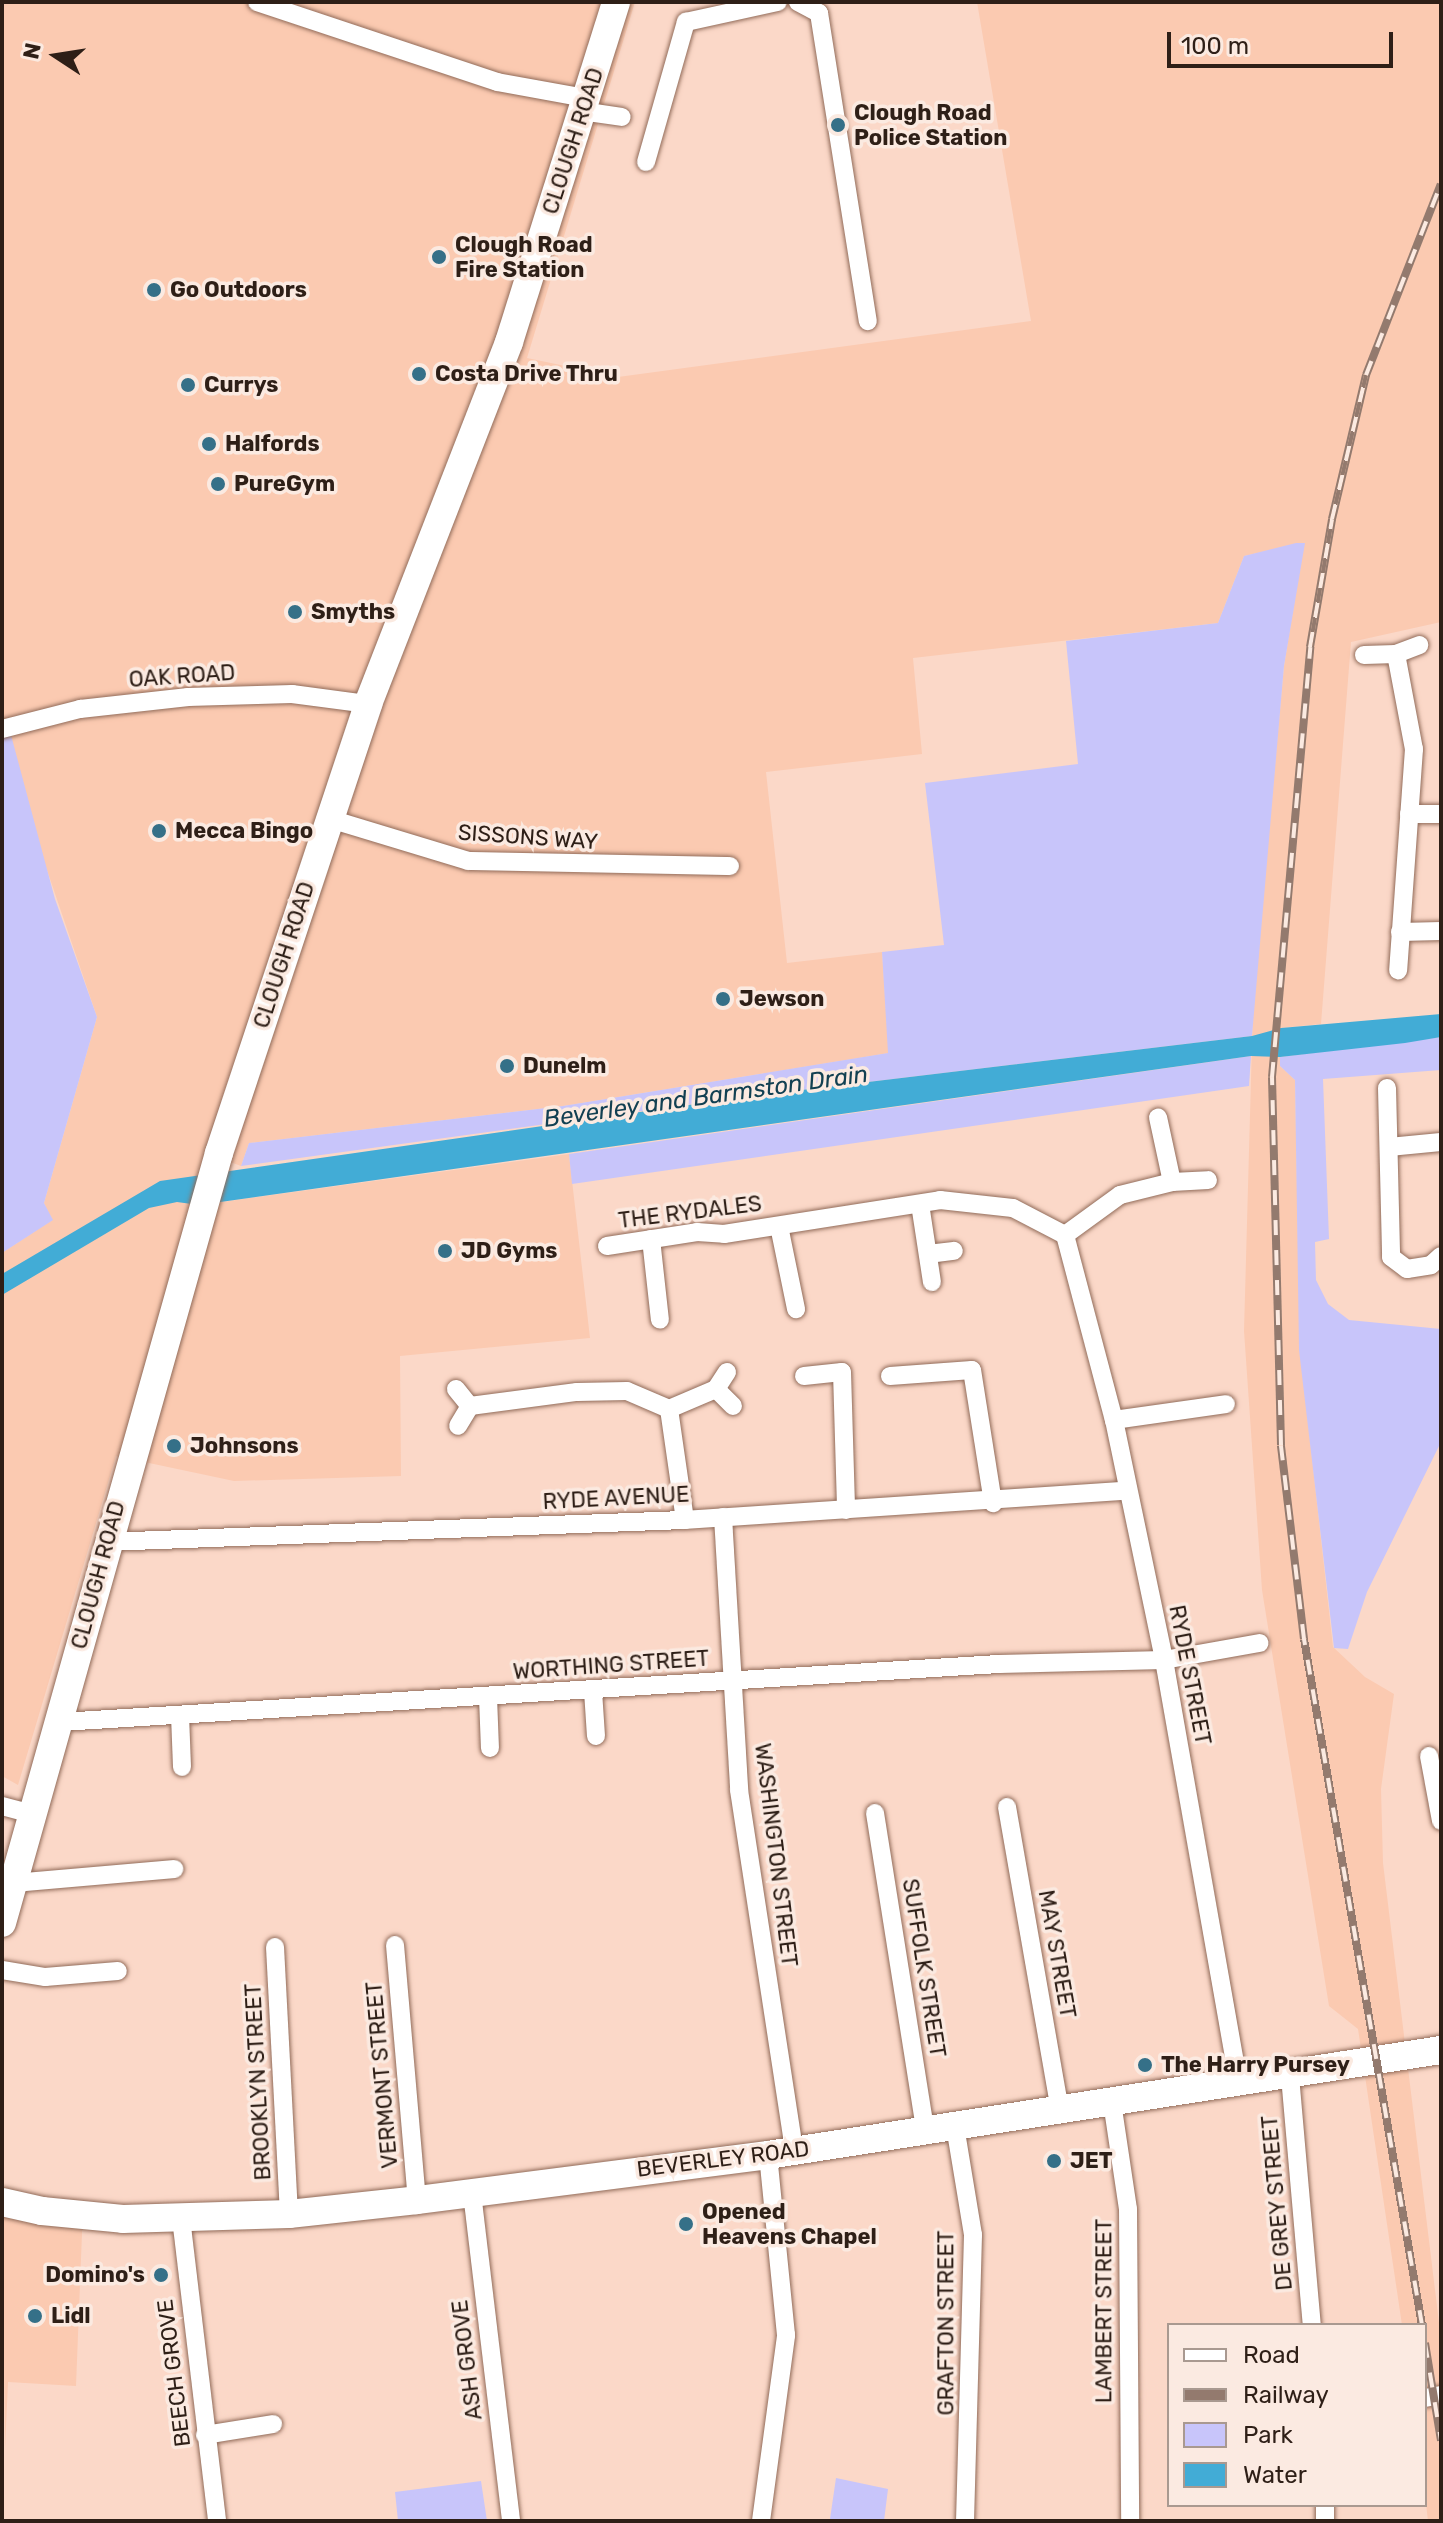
<!DOCTYPE html>
<html>
<head>
<meta charset="utf-8">
<style>
  body { margin:0 }
  #map { position:relative; width:1443px; height:2523px; overflow:hidden; background:#fbd8c8; font-family:Rubik,sans-serif }
  div>[style] { position:absolute }
  .built>* { inset:0; background:#fbcab1 }
  .green>* { inset:0; background:#c8c5fa }
  .water>* { inset:0; background:#42acd6 }
  .roads { filter:drop-shadow(0 0 2px #916b59) drop-shadow(0 0 2px #916b59) }
  .minor>* { height:18px; margin:-9px; padding:0 9px; transform-origin:9px; border-radius:9px; background:#fff }
  .primary>* { height:28px; margin:-14px; padding:0 14px; transform-origin:14px; border-radius:14px; background:#fff }
  .rail>* { height:8px; margin-top:-4px; transform-origin:0; background:repeating-linear-gradient(90deg,#fbeae1 0 15px,#937a6e 0 30px); box-sizing:border-box; border-block:2px solid #937a6e }
  .dots>* { width:22px; height:22px; translate:-50% -50%; box-sizing:border-box; border:4px solid #fbeae1; border-radius:50% }
  span { translate:-50% -50%; white-space:nowrap; text-align:center; line-height:1.15; -webkit-text-stroke:7px #fbeae1; paint-order:stroke }
  .poi-label { font-size:22px; color:#2e1f17; font-weight:700 }
  .left { translate:0 -50%; text-align:left }
  .right { translate:-100% -50%; text-align:right }
  .street-label { font-size:22px; color:#2e1f17 }
  .water-label { font-size:24px; color:#124052; font-style:italic }
  .frame { position:absolute; inset:0; border:4px solid #2e1f17; pointer-events:none }
  .legend { position:absolute; left:1167px; top:2323px; width:260px; height:184px; box-sizing:border-box; background:#fbeae1; border:2px solid #a99990; margin:0; padding:10px 14px; list-style:none; font-size:24px; color:#2e1f17 }
  .legend li { display:flex; align-items:center; gap:16px; height:40px }
  .legend b { width:40px; border:2px solid #a99990 }
  .north { position:absolute; left:16px; top:16px; width:80px; height:80px; -webkit-text-stroke:6px #fbeae1; paint-order:stroke; rotate:282deg; font-size:22px; font-weight:700; line-height:32px; text-align:center; color:#2e1f17 }
  .north::after { content:''; display:block; margin:auto; width:28px; height:36px; background:#2e1f17; clip-path:polygon(50% 0,100% 100%,50% 72%,0 100%) }
  .scale { position:absolute; left:1167px; top:32px; width:226px; height:36px; box-sizing:border-box; border:4px solid #2e1f17; border-top:0; padding-left:10px; font-size:24px; line-height:28px; white-space:nowrap; color:#2e1f17; -webkit-text-stroke:6px #fbeae1; paint-order:stroke }
</style>
</head>
<body>
<div id="map">
  <div class="built">
    <i style="clip-path:polygon(2px 2px,635px 2px,527px 358px,618px 377px,1031px 321px,977px 2px,1441px 2px,1441px 622px,1351px 642px,1321px 1024px,1281px 1028px,1280px 1066px,1295px 1080px,1300px 1350px,1333px 1647px,1365px 1677px,1394px 1694px,1381px 1789px,1383px 1863px,1441px 2339px,1441px 2521px,1428px 2521px,1425px 2495px,1425px 2325px,1402px 2325px,1358px 2029px,1329px 2006px,1262px 1590px,1244px 1331px,1253px 1007px,1284px 666px,1304px 543px,1244px 556px,1218px 623px,913px 658px,922px 754px,766px 772px,787px 963px,882px 952px,889px 1053px,563px 1106px,249px 1143px,241px 1166px,214px 1156px,200px 1205px,569px 1154px,590px 1338px,400px 1356px,401px 1476px,234px 1481px,116px 1456px,18px 1785px,2px 1776px,2px 1253px,52px 1220px,44px 1203px,97px 1017px,2px 738px)"></i>
    <i style="clip-path:polygon(2px 2190px,83px 2208px,76px 2386px,8px 2382px,5px 2449px)"></i>
  </div>
  <div class="green">
    <i style="clip-path:polygon(1296px 543px,1305px 543px,1284px 666px,1252px 1036px,744px 1097px,241px 1166px,249px 1143px,563px 1106px,888px 1053px,882px 952px,944px 945px,925px 783px,1078px 764px,1066px 641px,1218px 623px,1244px 556px)"></i>
    <i style="clip-path:polygon(11px 735px,55px 899px,97px 1017px,44px 1203px,53px 1220px,2px 1253px,2px 738px)"></i>
    <i style="clip-path:polygon(1441px 1037px,1441px 1070px,1323px 1079px,1329px 1239px,1315px 1242px,1316px 1280px,1328px 1304px,1349px 1320px,1441px 1329px,1441px 1442px,1367px 1592px,1348px 1649px,1334px 1648px,1299px 1350px,1295px 1080px,1280px 1066px,1280px 1057px)"></i>
    <i style="clip-path:polygon(1251px 1056px,1249px 1086px,572px 1184px,569px 1154px)"></i>
    <i style="clip-path:polygon(836px 2478px,888px 2489px,884px 2521px,830px 2519px)"></i>
    <i style="clip-path:polygon(481px 2481px,487px 2521px,398px 2521px,395px 2492px)"></i>
  </div>
  <div class="water">
    <i style="clip-path:polygon(1441px 1014px,1441px 1037px,1405px 1043px,1280px 1057px,1251px 1056px,199px 1205px,177px 1202px,149px 1208px,2px 1295px,2px 1274px,160px 1181px,744px 1097px,1252px 1036px,1281px 1028px)"></i>
  </div>
  <div class="roads">
    <div class="minor">
      <i style="left:257px;top:2px;width:253px;rotate:18.4deg"></i>
      <i style="left:497px;top:82px;width:89px;rotate:10.3deg"></i>
      <i style="left:798px;top:2px;width:24px;rotate:28deg"></i>
      <i style="left:819px;top:13px;width:312px;rotate:81deg"></i>
      <i style="left:581px;top:111px;width:41px;rotate:8.3deg"></i>
      <i style="left:646px;top:162px;width:146px;rotate:-74.1deg"></i>
      <i style="left:686px;top:22px;width:94px;rotate:-12.3deg"></i>
      <i style="left:1396px;top:654px;width:97px;rotate:79.3deg"></i>
      <i style="left:1414px;top:749px;width:222px;rotate:94.1deg"></i>
      <i style="left:1364px;top:655px;width:32px;rotate:-2deg"></i>
      <i style="left:1396px;top:654px;width:25px;rotate:-21deg"></i>
      <i style="left:2px;top:729px;width:81px;rotate:-14.4deg"></i>
      <i style="left:80px;top:709px;width:109px;rotate:-6.3deg"></i>
      <i style="left:188px;top:697px;width:104px;rotate:-1.7deg"></i>
      <i style="left:292px;top:694px;width:77px;rotate:7.5deg"></i>
      <i style="left:1409px;top:814px;width:32px"></i>
      <i style="left:330px;top:819px;width:144px;rotate:16.9deg"></i>
      <i style="left:468px;top:861px;width:262px;rotate:1.1deg"></i>
      <i style="left:1400px;top:932px;width:41px;rotate:-1.4deg"></i>
      <i style="left:1387px;top:1088px;width:169px;rotate:88.6deg"></i>
      <i style="left:1391px;top:1257px;width:20px;rotate:37deg"></i>
      <i style="left:1407px;top:1269px;width:24px;rotate:-9deg"></i>
      <i style="left:1431px;top:1265px;width:13px;rotate:-42deg"></i>
      <i style="left:1389px;top:1147px;width:52px;rotate:-5.5deg"></i>
      <i style="left:1172px;top:1182px;width:36px;rotate:-3deg"></i>
      <i style="left:920px;top:1204px;width:79px;rotate:81.3deg"></i>
      <i style="left:779px;top:1226px;width:85px;rotate:78.4deg"></i>
      <i style="left:1065px;top:1235px;width:68px;rotate:-36deg"></i>
      <i style="left:1120px;top:1195px;width:54px;rotate:-14deg"></i>
      <i style="left:1172px;top:1182px;width:66px;rotate:-102.2deg"></i>
      <i style="left:651px;top:1239px;width:81px;rotate:83.7deg"></i>
      <i style="left:607px;top:1246px;width:91px;rotate:-8.8deg"></i>
      <i style="left:697px;top:1232px;width:27px;rotate:4deg"></i>
      <i style="left:724px;top:1234px;width:219px;rotate:-8.9deg"></i>
      <i style="left:940px;top:1200px;width:73px;rotate:6.3deg"></i>
      <i style="left:1013px;top:1208px;width:59px;rotate:27.4deg"></i>
      <i style="left:1065px;top:1235px;width:191px;rotate:75.2deg"></i>
      <i style="left:1114px;top:1420px;width:245px;rotate:78.2deg"></i>
      <i style="left:1164px;top:1660px;width:431px;rotate:80deg"></i>
      <i style="left:928px;top:1254px;width:26px;rotate:-7deg"></i>
      <i style="left:727px;top:1372px;width:20px;rotate:123deg"></i>
      <i style="left:716px;top:1389px;width:24px;rotate:45deg"></i>
      <i style="left:804px;top:1376px;width:38px;rotate:-6deg"></i>
      <i style="left:842px;top:1372px;width:138px;rotate:88.3deg"></i>
      <i style="left:890px;top:1376px;width:82px;rotate:-4.2deg"></i>
      <i style="left:972px;top:1370px;width:135px;rotate:81deg"></i>
      <i style="left:456px;top:1389px;width:22px;rotate:51deg"></i>
      <i style="left:470px;top:1406px;width:23px;rotate:121deg"></i>
      <i style="left:470px;top:1406px;width:108px;rotate:-7.5deg"></i>
      <i style="left:577px;top:1392px;width:50px;rotate:-1.1deg"></i>
      <i style="left:627px;top:1391px;width:46px;rotate:23.2deg"></i>
      <i style="left:669px;top:1409px;width:112px;rotate:81.8deg"></i>
      <i style="left:669px;top:1409px;width:51px;rotate:-23.1deg"></i>
      <i style="left:1114px;top:1420px;width:113px;rotate:-8.1deg"></i>
      <i style="left:723px;top:1517px;width:273px;rotate:86.6deg"></i>
      <i style="left:739px;top:1790px;width:364px;rotate:81.3deg"></i>
      <i style="left:106px;top:1542px;width:579px;rotate:-2.18deg"></i>
      <i style="left:685px;top:1520px;width:443px;rotate:-3.8deg"></i>
      <i style="left:593px;top:1691px;width:45px;rotate:86.2deg"></i>
      <i style="left:488px;top:1697px;width:51px;rotate:87.8deg"></i>
      <i style="left:180px;top:1715px;width:52px;rotate:87.8deg"></i>
      <i style="left:61px;top:1722px;width:940px;rotate:-3.54deg"></i>
      <i style="left:999px;top:1664px;width:165px;rotate:-1.4deg"></i>
      <i style="left:1164px;top:1660px;width:97px;rotate:-10.1deg"></i>
      <i style="left:1429px;top:1756px;width:66px;rotate:79.5deg"></i>
      <i style="left:2px;top:1806px;width:35px;rotate:15deg"></i>
      <i style="left:1007px;top:1807px;width:308px;rotate:80.1deg"></i>
      <i style="left:875px;top:1813px;width:321px;rotate:81deg"></i>
      <i style="left:14px;top:1883px;width:161px;rotate:-5deg"></i>
      <i style="left:395px;top:1945px;width:256px;rotate:85.1deg"></i>
      <i style="left:275px;top:1947px;width:267px;rotate:87deg"></i>
      <i style="left:2px;top:1970px;width:44px;rotate:9.2deg"></i>
      <i style="left:45px;top:1977px;width:73px;rotate:-4.7deg"></i>
      <i style="left:1290px;top:2076px;width:250px;rotate:85deg"></i>
      <i style="left:1112px;top:2102px;width:108px;rotate:81.5deg"></i>
      <i style="left:1128px;top:2209px;width:312px;rotate:89.6deg"></i>
      <i style="left:955px;top:2126px;width:110px;rotate:80.6deg"></i>
      <i style="left:973px;top:2235px;width:286px;rotate:91.6deg"></i>
      <i style="left:472px;top:2193px;width:330px;rotate:83.2deg"></i>
      <i style="left:181px;top:2218px;width:305px;rotate:83.2deg"></i>
      <i style="left:1425px;top:2398px;width:16px;rotate:-11deg"></i>
      <i style="left:205px;top:2435px;width:69px;rotate:-9.2deg"></i>
      <i style="left:1325px;top:2505px;width:16px;rotate:90deg"></i>
      <i style="left:761px;top:2521px;width:188px;rotate:-82.3deg"></i>
      <i style="left:786px;top:2335px;width:181px;rotate:-95.7deg"></i>
    </div>
    <div class="primary">
      <i style="left:2px;top:1923px;width:800px;rotate:-74.26deg"></i>
      <i style="left:219px;top:1153px;width:473px;rotate:-71.6deg"></i>
      <i style="left:368px;top:704px;width:388px;rotate:-68.7deg"></i>
      <i style="left:509px;top:342px;width:356px;rotate:-72.5deg"></i>
      <i style="left:2px;top:2202px;width:41px;rotate:12.7deg"></i>
      <i style="left:42px;top:2211px;width:81px;rotate:5.6deg"></i>
      <i style="left:123px;top:2219px;width:166px;rotate:-1.7deg"></i>
      <i style="left:289px;top:2214px;width:129px;rotate:-6.2deg"></i>
      <i style="left:417px;top:2200px;width:354px;rotate:-7.3deg"></i>
      <i style="left:768px;top:2155px;width:681px;rotate:-8.87deg"></i>
    </div>
  </div>
  <div class="rail">
    <i style="left:1422px;top:2325px;width:696px;rotate:-99.76deg"></i>
    <i style="left:1304px;top:1639px;width:195px;rotate:-96.8deg"></i>
    <i style="left:1281px;top:1445px;width:368px;rotate:-91.4deg"></i>
    <i style="left:1272px;top:1077px;width:432px;rotate:-84.9deg"></i>
    <i style="left:1310px;top:647px;width:130px;rotate:-80.2deg"></i>
    <i style="left:1332px;top:519px;width:148px;rotate:-76.7deg"></i>
    <i style="left:1366px;top:375px;width:205px;rotate:-68.6deg"></i>
    <i style="left:1425px;top:2343px;width:99px;rotate:80.7deg"></i>
  </div>
  <div class="dots">
    <i style="left:838px;top:125px;background:#357088"></i>
    <i style="left:439px;top:257px;background:#357088"></i>
    <i style="left:154px;top:290px;background:#357088"></i>
    <i style="left:419px;top:374px;background:#357088"></i>
    <i style="left:188px;top:385px;background:#357088"></i>
    <i style="left:209px;top:444px;background:#357088"></i>
    <i style="left:218px;top:484px;background:#357088"></i>
    <i style="left:295px;top:612px;background:#357088"></i>
    <i style="left:159px;top:831px;background:#357088"></i>
    <i style="left:723px;top:999px;background:#357088"></i>
    <i style="left:507px;top:1066px;background:#357088"></i>
    <i style="left:445px;top:1251px;background:#357088"></i>
    <i style="left:174px;top:1446px;background:#357088"></i>
    <i style="left:1145px;top:2065px;background:#357088"></i>
    <i style="left:1054px;top:2161px;background:#357088"></i>
    <i style="left:686px;top:2224px;background:#357088"></i>
    <i style="left:161px;top:2275px;background:#357088"></i>
    <i style="left:35px;top:2316px;background:#357088"></i>
  </div>
  <div class="poi-label">
    <span class="left" style="left:854px;top:125px">Clough Road<br>Police Station</span>
    <span class="left" style="left:455px;top:257px">Clough Road<br>Fire Station</span>
    <span class="left" style="left:170px;top:290px">Go Outdoors</span>
    <span class="left" style="left:435px;top:374px">Costa Drive Thru</span>
    <span class="left" style="left:204px;top:385px">Currys</span>
    <span class="left" style="left:225px;top:444px">Halfords</span>
    <span class="left" style="left:234px;top:484px">PureGym</span>
    <span class="left" style="left:311px;top:612px">Smyths</span>
    <span class="left" style="left:175px;top:831px">Mecca Bingo</span>
    <span class="left" style="left:739px;top:999px">Jewson</span>
    <span class="left" style="left:523px;top:1066px">Dunelm</span>
    <span class="left" style="left:461px;top:1251px">JD Gyms</span>
    <span class="left" style="left:190px;top:1446px">Johnsons</span>
    <span class="left" style="left:1161px;top:2065px">The Harry Pursey</span>
    <span class="left" style="left:1070px;top:2161px">JET</span>
    <span class="left" style="left:702px;top:2224px">Opened<br>Heavens Chapel</span>
    <span class="right" style="left:145px;top:2275px">Domino's</span>
    <span class="left" style="left:51px;top:2316px">Lidl</span>
  </div>
  <div class="street-label">
    <span style="left:573px;top:141px;rotate:-72deg">CLOUGH ROAD</span>
    <span style="left:182px;top:676px;rotate:-4deg">OAK ROAD</span>
    <span style="left:528px;top:837px;rotate:4deg">SISSONS WAY</span>
    <span style="left:284px;top:955px;rotate:-72deg">CLOUGH ROAD</span>
    <span style="left:690px;top:1212px;rotate:-7deg">THE RYDALES</span>
    <span style="left:616px;top:1498px;rotate:-3deg">RYDE AVENUE</span>
    <span style="left:98px;top:1575px;rotate:-75deg">CLOUGH ROAD</span>
    <span style="left:611px;top:1665px;rotate:-4deg">WORTHING STREET</span>
    <span style="left:1190px;top:1675px;rotate:79deg">RYDE STREET</span>
    <span style="left:776px;top:1855px;rotate:83deg">WASHINGTON STREET</span>
    <span style="left:1057px;top:1954px;rotate:80deg">MAY STREET</span>
    <span style="left:924px;top:1968px;rotate:81deg">SUFFOLK STREET</span>
    <span style="left:382px;top:2075px;rotate:-95deg">VERMONT STREET</span>
    <span style="left:258px;top:2082px;rotate:-93deg">BROOKLYN STREET</span>
    <span style="left:723px;top:2159px;rotate:-7deg">BEVERLEY ROAD</span>
    <span style="left:1277px;top:2203px;rotate:-95deg">DE GREY STREET</span>
    <span style="left:1104px;top:2311px;rotate:-90deg">LAMBERT STREET</span>
    <span style="left:946px;top:2323px;rotate:-90deg">GRAFTON STREET</span>
    <span style="left:467px;top:2360px;rotate:-97deg">ASH GROVE</span>
    <span style="left:174px;top:2373px;rotate:-97deg">BEECH GROVE</span>
  </div>
  <div class="water-label">
    <span style="left:706px;top:1097px;rotate:-8deg">Beverley and Barmston Drain</span>
  </div>
  <div class="frame"></div>
  <ul class="legend">
  <li><b style="height:10px;background:#fff"></b>Road</li>
  <li><b style="height:10px;background:#937a6e"></b>Railway</li>
  <li><b style="height:22px;background:#c8c5fa"></b>Park</li>
  <li><b style="height:22px;background:#42acd6"></b>Water</li>
  </ul>
  <div class="north">N</div>
  <div class="scale">100 m</div>
</div>
</body>
</html>
